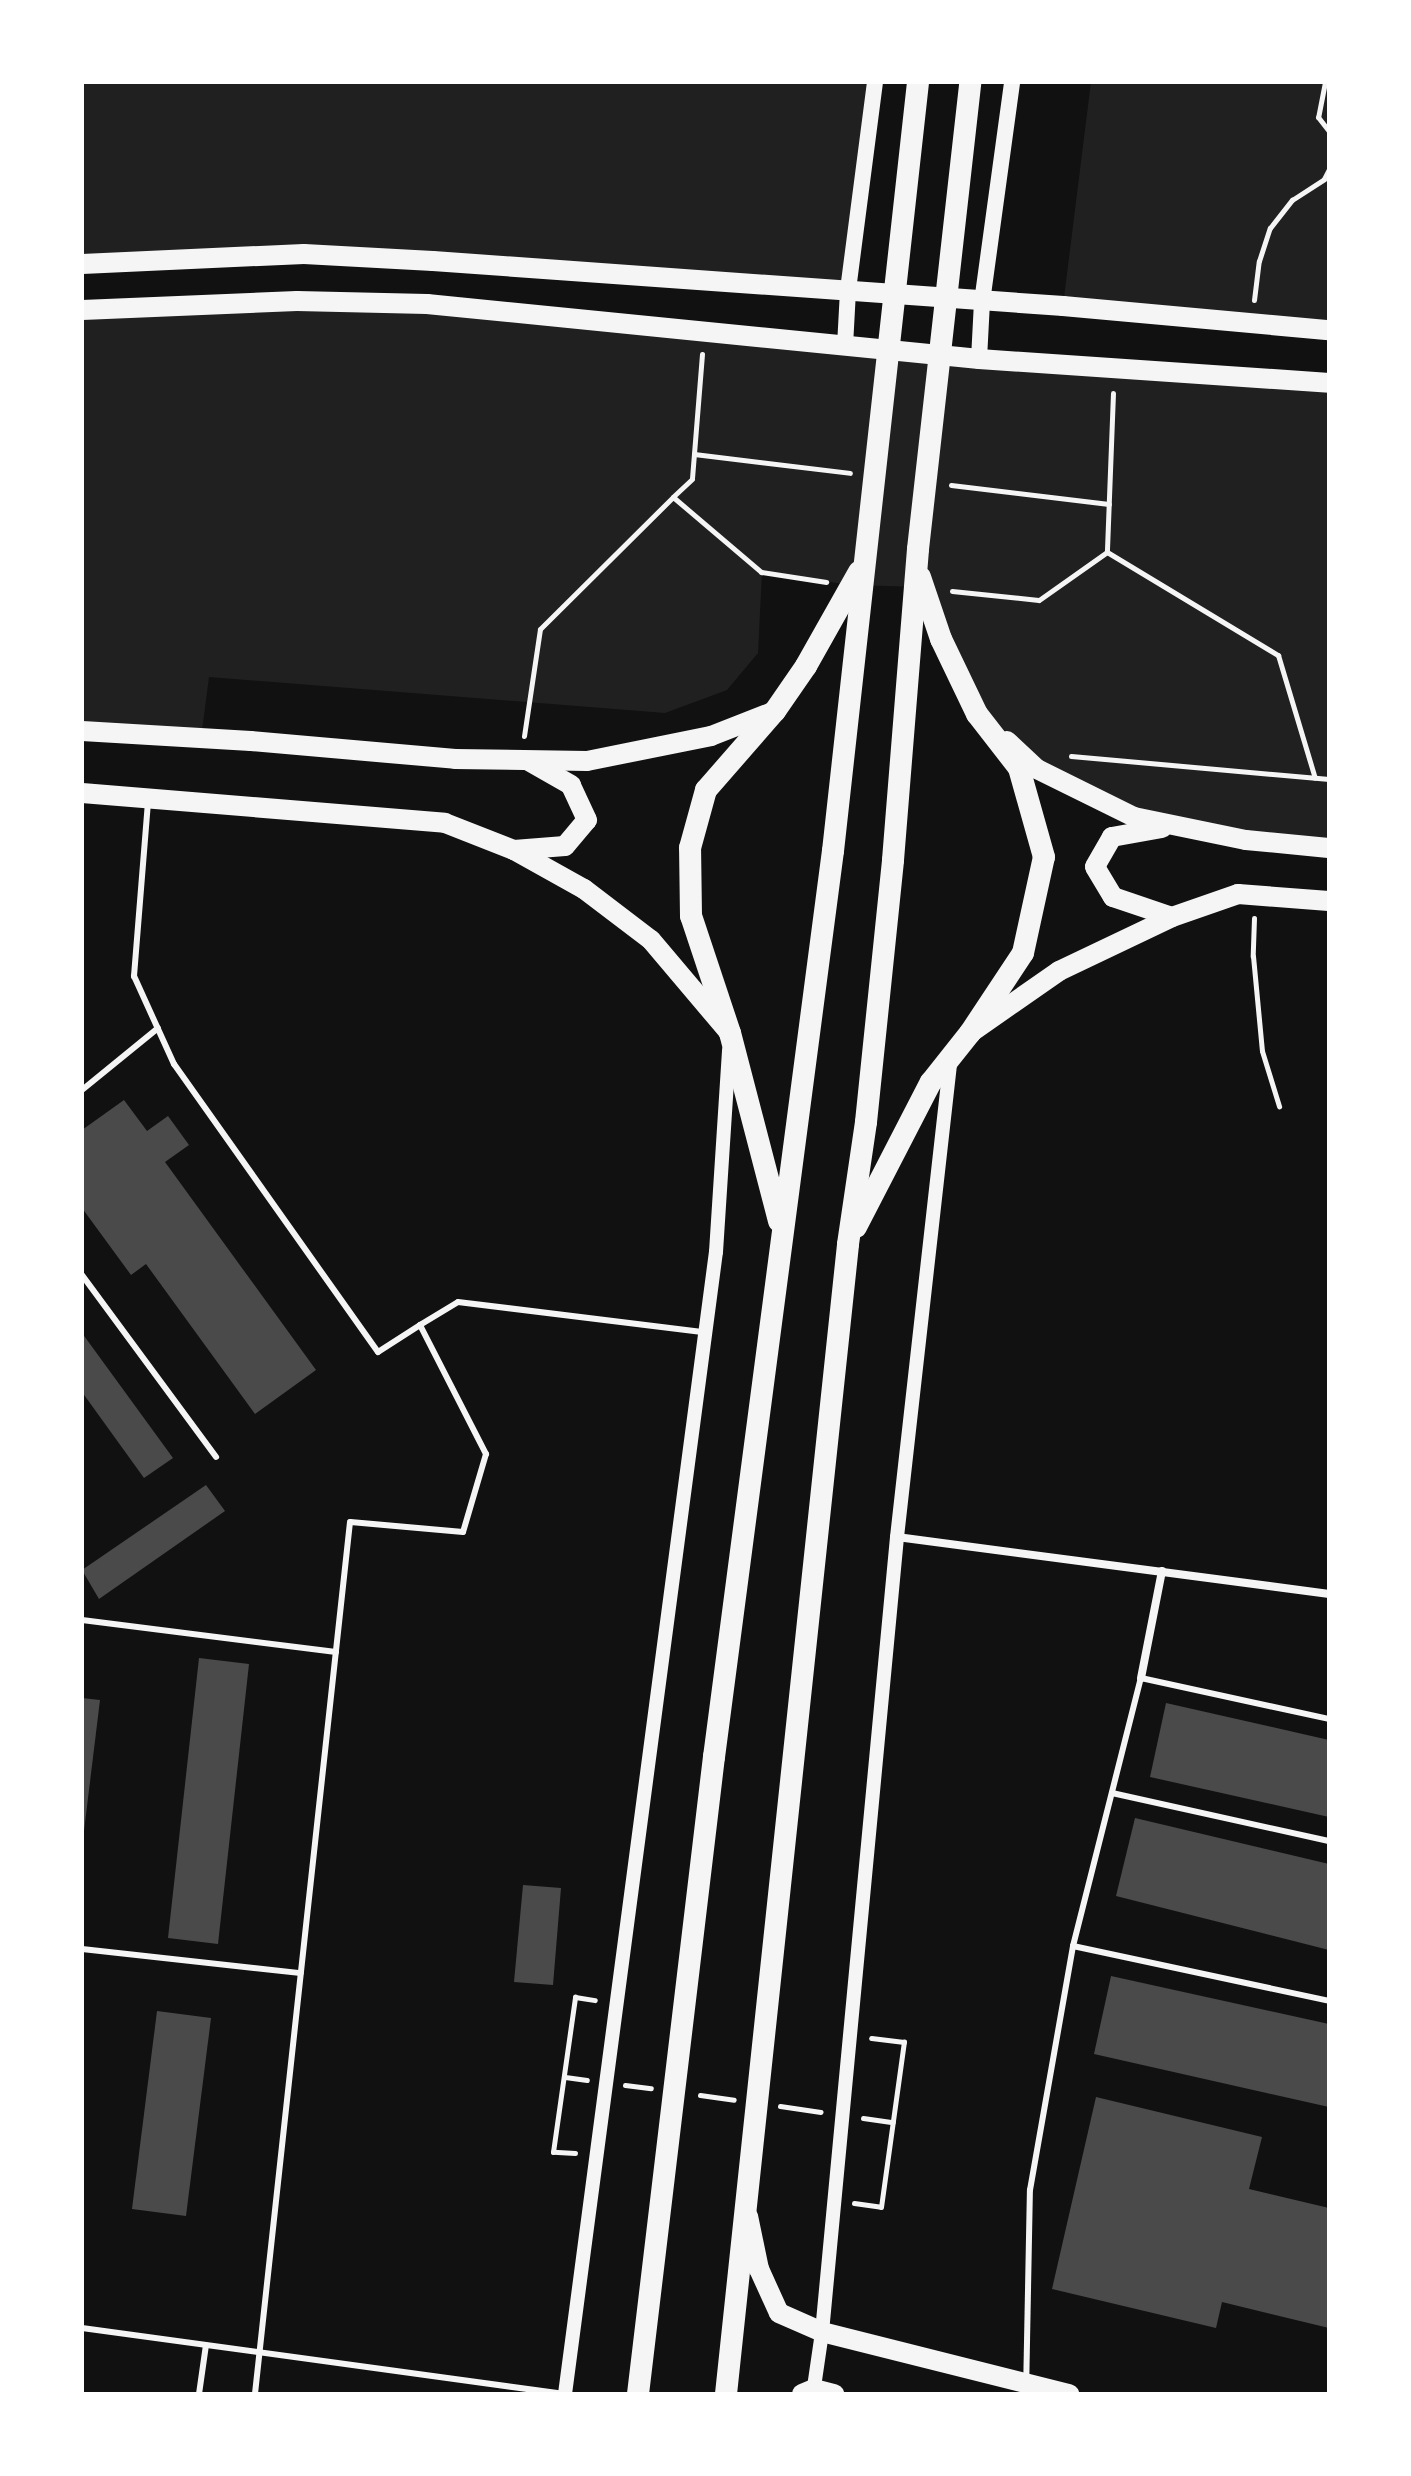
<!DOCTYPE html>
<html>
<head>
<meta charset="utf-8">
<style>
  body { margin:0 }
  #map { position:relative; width:1411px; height:2476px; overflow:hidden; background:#111; font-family:Lato,sans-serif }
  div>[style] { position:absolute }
  .green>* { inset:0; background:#202020 }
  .building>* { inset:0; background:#4a4a4a }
  .path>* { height:5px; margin:-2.5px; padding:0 2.5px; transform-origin:2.5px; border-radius:2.5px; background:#f5f5f5 }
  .service>* { height:6px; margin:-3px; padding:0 3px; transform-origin:3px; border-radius:3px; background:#f5f5f5 }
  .minor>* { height:8px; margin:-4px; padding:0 4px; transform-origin:4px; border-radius:4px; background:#f5f5f5 }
  .tertiary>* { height:14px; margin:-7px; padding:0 7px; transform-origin:7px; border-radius:7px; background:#f5f5f5 }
  .secondary>* { height:16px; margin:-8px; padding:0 8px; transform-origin:8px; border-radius:8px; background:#f5f5f5 }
  .primary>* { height:20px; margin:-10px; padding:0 10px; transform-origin:10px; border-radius:10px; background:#f5f5f5 }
  .trunk>* { height:22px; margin:-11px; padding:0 11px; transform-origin:11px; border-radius:11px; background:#f5f5f5 }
  span { translate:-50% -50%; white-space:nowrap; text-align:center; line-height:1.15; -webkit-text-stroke:6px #fff; paint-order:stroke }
  .frame { position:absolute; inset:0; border:84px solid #fff; pointer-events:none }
</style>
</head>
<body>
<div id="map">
  <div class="green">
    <i style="clip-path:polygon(82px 82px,875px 82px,848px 290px,433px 261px,82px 264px)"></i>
    <i style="clip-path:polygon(1091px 82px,1329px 82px,1329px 330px,1063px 306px)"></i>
    <i style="clip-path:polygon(297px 301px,1329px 383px,1329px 848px,1134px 817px,1037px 769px,977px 714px,923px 587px,851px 585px,762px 572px,758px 653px,727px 690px,665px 713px,209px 677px,201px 738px,82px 731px,82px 311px)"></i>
  </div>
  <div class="building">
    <i style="clip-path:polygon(124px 1100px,147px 1131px,168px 1116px,189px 1145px,165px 1162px,316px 1370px,255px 1414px,146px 1264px,131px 1275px,82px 1208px,82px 1130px)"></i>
    <i style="clip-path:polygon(82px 1333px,173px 1458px,144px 1478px,82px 1392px)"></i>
    <i style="clip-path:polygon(206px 1485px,225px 1511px,99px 1599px,82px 1570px)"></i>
    <i style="clip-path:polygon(199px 1658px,249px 1664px,218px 1944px,168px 1938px)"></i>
    <i style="clip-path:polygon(82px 1698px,100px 1700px,84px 1831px,82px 1831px)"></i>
    <i style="clip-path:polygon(1166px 1703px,1329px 1740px,1329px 1817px,1150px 1777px)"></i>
    <i style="clip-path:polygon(1135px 1818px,1329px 1864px,1329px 1950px,1116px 1896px)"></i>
    <i style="clip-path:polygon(523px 1885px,561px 1888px,553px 1985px,514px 1982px)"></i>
    <i style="clip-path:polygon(1111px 1976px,1329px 2024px,1329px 2107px,1094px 2054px)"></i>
    <i style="clip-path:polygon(157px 2011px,211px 2018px,186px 2216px,132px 2209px)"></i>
    <i style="clip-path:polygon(1096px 2097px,1262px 2137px,1249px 2189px,1329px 2208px,1329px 2328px,1222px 2302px,1216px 2328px,1052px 2289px)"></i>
  </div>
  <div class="path">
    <i style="left:1325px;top:82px;width:36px;rotate:101deg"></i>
    <i style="left:1318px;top:117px;width:18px;rotate:52deg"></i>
    <i style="left:1254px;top:300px;width:39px;rotate:-83deg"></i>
    <i style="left:1259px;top:261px;width:35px;rotate:-72deg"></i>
    <i style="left:1270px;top:228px;width:36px;rotate:-52deg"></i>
    <i style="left:1292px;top:200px;width:38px;rotate:-33deg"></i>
    <i style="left:1324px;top:179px;width:11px;rotate:-63deg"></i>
    <i style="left:702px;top:354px;width:125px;rotate:94.6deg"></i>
    <i style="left:692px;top:479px;width:26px;rotate:137deg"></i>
    <i style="left:673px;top:497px;width:116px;rotate:40.4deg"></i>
    <i style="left:761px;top:572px;width:66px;rotate:8.7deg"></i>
    <i style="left:1113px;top:393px;width:159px;rotate:92.2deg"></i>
    <i style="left:1107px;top:552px;width:200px;rotate:31.1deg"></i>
    <i style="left:1278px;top:655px;width:128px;rotate:73.3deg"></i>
    <i style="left:694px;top:454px;width:157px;rotate:6.9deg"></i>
    <i style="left:951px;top:485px;width:159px;rotate:6.9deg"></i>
    <i style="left:952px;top:591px;width:87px;rotate:5.9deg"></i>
    <i style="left:1039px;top:600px;width:83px;rotate:-35.2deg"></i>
    <i style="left:524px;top:736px;width:108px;rotate:-81.5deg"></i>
    <i style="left:540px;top:629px;width:187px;rotate:-44.8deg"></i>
    <i style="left:1071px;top:756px;width:259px;rotate:5.1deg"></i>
    <i style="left:1254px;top:918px;width:38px;rotate:92deg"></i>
    <i style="left:1253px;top:956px;width:95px;rotate:84.6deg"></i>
    <i style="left:1262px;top:1051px;width:58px;rotate:72.8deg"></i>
    <i style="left:565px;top:2077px;width:22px;rotate:8deg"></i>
    <i style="left:625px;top:2085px;width:26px;rotate:7deg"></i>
    <i style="left:700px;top:2095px;width:34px;rotate:8deg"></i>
    <i style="left:780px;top:2106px;width:41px;rotate:8.3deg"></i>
    <i style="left:863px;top:2118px;width:30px;rotate:8deg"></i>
    <i style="left:575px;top:2153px;width:22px;rotate:-177deg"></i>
    <i style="left:553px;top:2152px;width:157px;rotate:-81.9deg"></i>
    <i style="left:575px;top:1997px;width:20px;rotate:9deg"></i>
    <i style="left:854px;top:2203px;width:27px;rotate:8deg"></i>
    <i style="left:881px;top:2207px;width:167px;rotate:-82.1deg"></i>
    <i style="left:904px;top:2042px;width:33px;rotate:-173deg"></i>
  </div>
  <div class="service">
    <i style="left:148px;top:802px;width:175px;rotate:94.6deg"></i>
    <i style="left:134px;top:976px;width:97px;rotate:65.6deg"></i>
    <i style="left:174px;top:1064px;width:353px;rotate:54.7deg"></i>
    <i style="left:378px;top:1352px;width:50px;rotate:-32.7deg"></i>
    <i style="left:420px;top:1325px;width:145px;rotate:62.9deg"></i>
    <i style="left:486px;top:1454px;width:81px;rotate:106.4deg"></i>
    <i style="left:463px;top:1532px;width:113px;rotate:-174.9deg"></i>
    <i style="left:350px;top:1522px;width:877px;rotate:96.22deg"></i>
    <i style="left:82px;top:1090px;width:98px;rotate:-39.2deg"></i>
    <i style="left:82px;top:1275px;width:226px;rotate:53.6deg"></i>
    <i style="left:420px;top:1325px;width:44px;rotate:-31.2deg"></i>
    <i style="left:458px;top:1302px;width:248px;rotate:7deg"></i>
    <i style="left:82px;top:1620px;width:256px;rotate:7.2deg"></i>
    <i style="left:1112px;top:1793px;width:222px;rotate:12.5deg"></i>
    <i style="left:1073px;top:1946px;width:262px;rotate:12.1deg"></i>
    <i style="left:82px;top:1949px;width:220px;rotate:6.3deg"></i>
    <i style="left:82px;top:2328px;width:487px;rotate:7.8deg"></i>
    <i style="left:199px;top:2394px;width:49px;rotate:-81.9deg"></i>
    <i style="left:1026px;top:2394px;width:204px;rotate:-88.9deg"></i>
    <i style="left:1030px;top:2190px;width:248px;rotate:-80deg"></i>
    <i style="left:1073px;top:1946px;width:276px;rotate:-75.8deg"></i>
    <i style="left:1141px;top:1678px;width:192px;rotate:12.3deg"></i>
  </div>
  <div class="minor">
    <i style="left:897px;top:1537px;width:436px;rotate:7.5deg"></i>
    <i style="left:1141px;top:1678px;width:109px;rotate:-78.9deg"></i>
  </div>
  <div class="tertiary">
    <i style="left:565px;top:2394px;width:1152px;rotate:-82.47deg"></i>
    <i style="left:716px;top:1252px;width:203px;rotate:-86.3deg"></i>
    <i style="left:813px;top:2394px;width:63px;rotate:-81.7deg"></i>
    <i style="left:822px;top:2332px;width:799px;rotate:-84.61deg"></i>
    <i style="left:897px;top:1537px;width:478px;rotate:-83.6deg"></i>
  </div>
  <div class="secondary">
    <i style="left:845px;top:346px;width:56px;rotate:-86.9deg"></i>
    <i style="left:848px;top:290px;width:210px;rotate:-82.6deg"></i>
    <i style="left:979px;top:359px;width:57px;rotate:-87deg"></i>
    <i style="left:982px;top:302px;width:222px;rotate:-82.2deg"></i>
  </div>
  <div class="primary">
    <i style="left:82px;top:264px;width:222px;rotate:-2.6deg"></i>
    <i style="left:304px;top:254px;width:129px;rotate:3.1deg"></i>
    <i style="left:433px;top:261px;width:632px;rotate:4.09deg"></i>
    <i style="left:1063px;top:306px;width:267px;rotate:5.2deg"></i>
    <i style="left:82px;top:310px;width:215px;rotate:-2.4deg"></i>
    <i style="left:297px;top:301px;width:130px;rotate:1.3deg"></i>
    <i style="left:427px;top:304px;width:555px;rotate:5.69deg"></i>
    <i style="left:979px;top:359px;width:351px;rotate:3.9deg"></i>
    <i style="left:82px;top:731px;width:169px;rotate:3.4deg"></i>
    <i style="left:251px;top:741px;width:205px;rotate:5deg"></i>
    <i style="left:455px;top:759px;width:132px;rotate:0.9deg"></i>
    <i style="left:587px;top:761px;width:126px;rotate:-11.4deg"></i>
    <i style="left:711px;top:736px;width:69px;rotate:-21.3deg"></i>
    <i style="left:1007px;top:741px;width:41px;rotate:43deg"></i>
    <i style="left:1037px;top:769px;width:108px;rotate:26.3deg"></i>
    <i style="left:1134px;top:817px;width:114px;rotate:11.6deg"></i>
    <i style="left:1246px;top:840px;width:83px;rotate:5.5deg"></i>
    <i style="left:82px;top:793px;width:364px;rotate:4.7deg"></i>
    <i style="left:445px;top:823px;width:74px;rotate:21.4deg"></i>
    <i style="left:514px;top:850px;width:80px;rotate:29.1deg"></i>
    <i style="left:584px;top:889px;width:84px;rotate:37.3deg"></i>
    <i style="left:651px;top:940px;width:118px;rotate:49.8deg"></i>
    <i style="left:1162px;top:828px;width:51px;rotate:169.8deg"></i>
    <i style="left:1112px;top:837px;width:34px;rotate:120deg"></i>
    <i style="left:1095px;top:867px;width:35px;rotate:59deg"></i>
    <i style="left:1113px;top:897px;width:62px;rotate:18.7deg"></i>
    <i style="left:514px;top:850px;width:51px;rotate:-4.5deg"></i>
    <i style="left:565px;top:846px;width:34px;rotate:-50deg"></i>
    <i style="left:587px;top:820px;width:38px;rotate:-115deg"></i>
    <i style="left:571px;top:785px;width:48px;rotate:-150.3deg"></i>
    <i style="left:973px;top:1031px;width:105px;rotate:-34.9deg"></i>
    <i style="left:1059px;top:971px;width:125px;rotate:-25.5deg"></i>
    <i style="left:1172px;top:917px;width:70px;rotate:-19.2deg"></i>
    <i style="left:1238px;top:894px;width:91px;rotate:4.4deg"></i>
    <i style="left:748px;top:2216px;width:54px;rotate:78.3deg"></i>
    <i style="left:759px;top:2269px;width:48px;rotate:65.6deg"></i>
    <i style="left:779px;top:2313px;width:47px;rotate:23.8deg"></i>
    <i style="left:822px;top:2332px;width:255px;rotate:14.1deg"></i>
    <i style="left:802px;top:2394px;width:13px;rotate:-23deg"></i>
    <i style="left:814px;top:2389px;width:21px;rotate:14deg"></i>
  </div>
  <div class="trunk">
    <i style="left:779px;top:1221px;width:194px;rotate:-104.6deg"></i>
    <i style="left:730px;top:1033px;width:123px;rotate:-108.4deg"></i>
    <i style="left:691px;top:916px;width:68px;rotate:-90.8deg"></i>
    <i style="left:690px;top:848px;width:60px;rotate:-74.6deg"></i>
    <i style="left:706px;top:790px;width:105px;rotate:-48.9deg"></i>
    <i style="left:775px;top:711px;width:55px;rotate:-55.4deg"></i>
    <i style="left:806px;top:666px;width:108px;rotate:-60.6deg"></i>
    <i style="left:856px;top:1227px;width:163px;rotate:-62.7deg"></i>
    <i style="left:931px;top:1082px;width:63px;rotate:-51.5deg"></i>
    <i style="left:970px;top:1033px;width:96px;rotate:-56.5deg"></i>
    <i style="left:1023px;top:953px;width:98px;rotate:-77.7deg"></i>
    <i style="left:1044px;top:857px;width:92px;rotate:-105.7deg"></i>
    <i style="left:1019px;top:768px;width:68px;rotate:-127.9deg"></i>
    <i style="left:977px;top:714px;width:83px;rotate:-115.6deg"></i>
    <i style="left:941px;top:639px;width:65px;rotate:-108.7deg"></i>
    <i style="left:638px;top:2394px;width:642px;rotate:-83.2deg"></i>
    <i style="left:714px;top:1757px;width:914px;rotate:-82.52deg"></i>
    <i style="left:833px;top:851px;width:774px;rotate:-83.69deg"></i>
    <i style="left:726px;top:2394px;width:1156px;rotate:-83.94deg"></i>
    <i style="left:848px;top:1244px;width:123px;rotate:-81.6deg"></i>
    <i style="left:866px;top:1122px;width:263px;rotate:-84.1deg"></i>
    <i style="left:893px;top:860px;width:312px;rotate:-85.4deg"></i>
    <i style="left:918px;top:549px;width:470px;rotate:-83.6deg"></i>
  </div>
  <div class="frame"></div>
</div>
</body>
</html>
